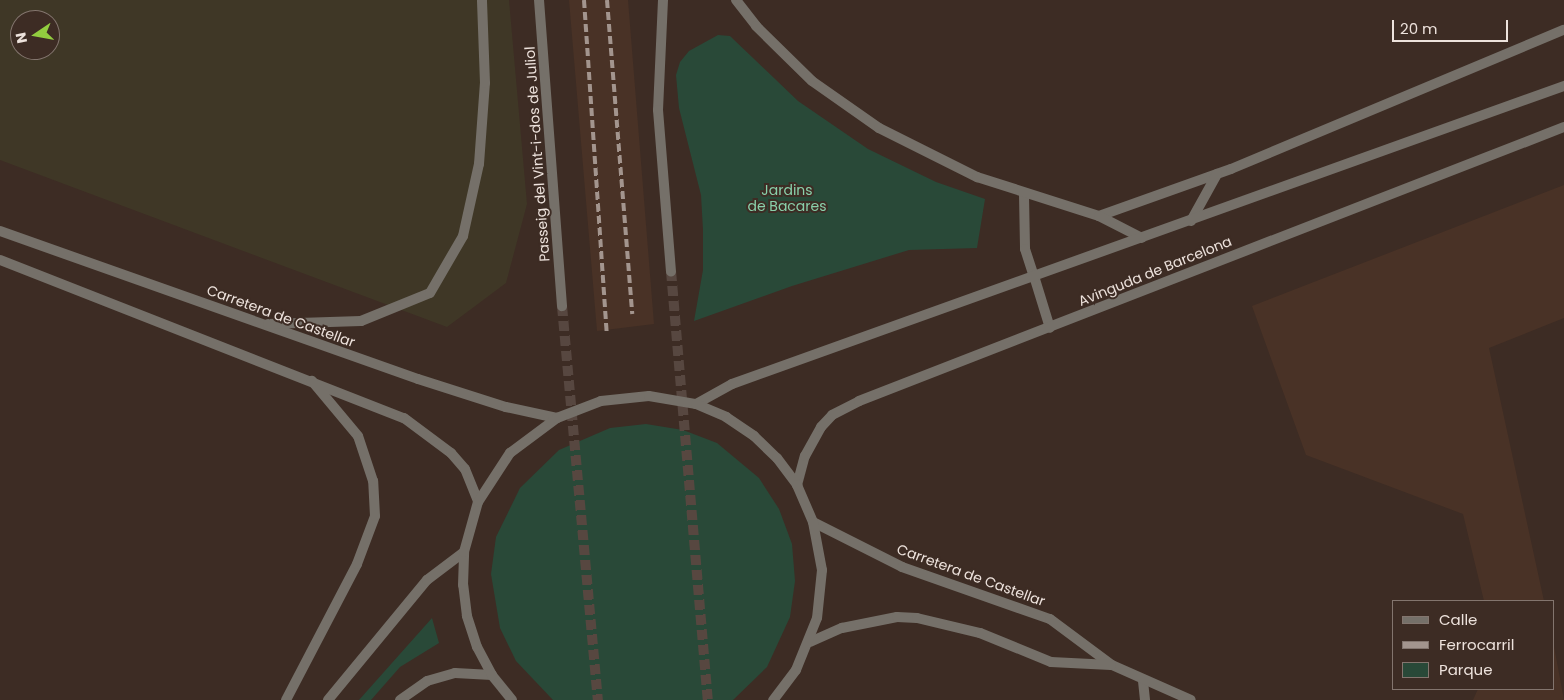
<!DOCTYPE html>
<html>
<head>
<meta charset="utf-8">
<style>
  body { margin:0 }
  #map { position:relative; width:1564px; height:700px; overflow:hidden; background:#3d2c24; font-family:Poppins,sans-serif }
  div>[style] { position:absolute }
  .built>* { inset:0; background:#493226 }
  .industrial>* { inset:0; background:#3f3726 }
  .green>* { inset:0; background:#294938 }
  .tertiary-tunnel>* { height:10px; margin-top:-5px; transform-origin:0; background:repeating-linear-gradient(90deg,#574740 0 10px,transparent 0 15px) }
  .service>* { height:10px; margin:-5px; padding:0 5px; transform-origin:5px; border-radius:5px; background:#757069 }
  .pedestrian>* { height:10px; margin:-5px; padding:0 5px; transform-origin:5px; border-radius:5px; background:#757069 }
  .minor>* { height:10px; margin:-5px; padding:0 5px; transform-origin:5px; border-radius:5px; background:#757069 }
  .tertiary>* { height:10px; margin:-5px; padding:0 5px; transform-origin:5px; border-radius:5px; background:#757069 }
  .rail>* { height:4px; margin-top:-2px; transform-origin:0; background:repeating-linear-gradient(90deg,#a3958e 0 8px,transparent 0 12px) }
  span { translate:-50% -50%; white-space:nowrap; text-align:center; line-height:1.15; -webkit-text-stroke:4px #3d2c24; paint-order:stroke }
  .street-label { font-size:14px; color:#ede2dc }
  .park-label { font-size:14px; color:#89d0ab }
  .legend { position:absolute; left:1392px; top:600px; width:162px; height:90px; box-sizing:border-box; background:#3d2c24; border:1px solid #83756e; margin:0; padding:6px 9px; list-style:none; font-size:15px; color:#ede2dc }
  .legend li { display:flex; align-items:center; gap:10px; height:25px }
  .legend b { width:25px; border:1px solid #83756e }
  .north { position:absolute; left:10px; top:10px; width:50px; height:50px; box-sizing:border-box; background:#3d2c24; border:1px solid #83756e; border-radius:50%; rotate:258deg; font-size:14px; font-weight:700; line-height:20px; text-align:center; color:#ede2dc }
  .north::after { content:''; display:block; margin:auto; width:18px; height:22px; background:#92cd3f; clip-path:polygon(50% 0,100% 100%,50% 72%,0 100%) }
  .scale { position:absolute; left:1392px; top:20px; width:116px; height:22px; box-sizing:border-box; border:2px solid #ede2dc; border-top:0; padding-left:6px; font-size:15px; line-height:18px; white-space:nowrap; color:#ede2dc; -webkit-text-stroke:4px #3d2c24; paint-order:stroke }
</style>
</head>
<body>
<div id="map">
  <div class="built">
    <i style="clip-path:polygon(569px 0,628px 0,654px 324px,597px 331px)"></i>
    <i style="clip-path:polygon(1564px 185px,1564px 318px,1489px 348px,1544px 601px,1484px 601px,1463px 514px,1306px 455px,1252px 306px)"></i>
    <i style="clip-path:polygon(1553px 641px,1564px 700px,1473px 700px,1478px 689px,1553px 689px)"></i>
  </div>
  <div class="industrial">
    <i style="clip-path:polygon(evenodd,0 0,509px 0,527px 204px,506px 283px,447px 327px,0 160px,0 0,20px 20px,50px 20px,50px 50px,20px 50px,20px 20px)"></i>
  </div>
  <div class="green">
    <i style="clip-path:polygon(718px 35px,730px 36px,798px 101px,868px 149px,936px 182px,985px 199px,977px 248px,909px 250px,792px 286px,694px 321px,703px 270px,703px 230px,701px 195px,679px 108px,676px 75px,680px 62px,689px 51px)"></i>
    <i style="clip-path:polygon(646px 424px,683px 430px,717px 443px,759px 478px,779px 509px,792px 544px,795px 581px,790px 617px,767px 667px,733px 700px,553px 700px,516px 661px,500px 628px,491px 574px,496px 537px,520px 488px,559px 450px,610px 428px)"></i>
    <i style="clip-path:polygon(432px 618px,439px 643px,400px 667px,371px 700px,359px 700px)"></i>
  </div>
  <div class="tertiary-tunnel">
    <i style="left:671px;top:271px;width:431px;rotate:85.1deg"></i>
    <i style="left:562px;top:306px;width:396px;rotate:84.8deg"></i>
  </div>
  <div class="service">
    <i style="left:1034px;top:276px;width:54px;rotate:72.9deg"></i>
  </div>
  <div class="pedestrian">
    <i style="left:1024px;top:195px;width:54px;rotate:88.9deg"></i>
    <i style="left:1025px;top:249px;width:28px;rotate:72deg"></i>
  </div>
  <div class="minor">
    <i style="left:1099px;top:216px;width:140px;rotate:-19.6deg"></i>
    <i style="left:1231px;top:169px;width:361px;rotate:-22.7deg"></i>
    <i style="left:1191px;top:221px;width:54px;rotate:-61deg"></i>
    <i style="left:1143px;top:681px;width:19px;rotate:84deg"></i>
  </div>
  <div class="tertiary">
    <i style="left:539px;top:0;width:307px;rotate:85.7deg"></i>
    <i style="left:663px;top:0;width:110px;rotate:92.6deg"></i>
    <i style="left:658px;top:110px;width:162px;rotate:85.4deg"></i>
    <i style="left:736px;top:0;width:33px;rotate:52deg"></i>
    <i style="left:756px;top:26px;width:78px;rotate:44.5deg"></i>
    <i style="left:812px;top:81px;width:82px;rotate:35deg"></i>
    <i style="left:879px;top:128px;width:110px;rotate:26.6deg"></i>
    <i style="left:977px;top:177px;width:128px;rotate:17.7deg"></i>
    <i style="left:1099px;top:216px;width:48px;rotate:27.1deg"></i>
    <i style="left:0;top:231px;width:443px;rotate:19.5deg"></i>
    <i style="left:418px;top:379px;width:92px;rotate:17.7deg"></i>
    <i style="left:506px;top:407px;width:52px;rotate:12.2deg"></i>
    <i style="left:0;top:260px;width:434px;rotate:21.4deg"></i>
    <i style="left:404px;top:418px;width:59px;rotate:36.7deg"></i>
    <i style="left:451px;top:453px;width:21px;rotate:49deg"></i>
    <i style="left:465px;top:469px;width:35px;rotate:68deg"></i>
    <i style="left:268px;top:324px;width:93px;rotate:-1.8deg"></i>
    <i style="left:361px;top:321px;width:74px;rotate:-22.1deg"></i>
    <i style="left:430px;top:293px;width:66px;rotate:-59.9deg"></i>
    <i style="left:463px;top:236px;width:74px;rotate:-77.5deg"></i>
    <i style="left:479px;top:164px;width:81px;rotate:-85.8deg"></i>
    <i style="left:485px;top:83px;width:83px;rotate:-92.1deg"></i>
    <i style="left:696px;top:404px;width:41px;rotate:-29.1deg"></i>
    <i style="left:732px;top:384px;width:884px;rotate:-19.71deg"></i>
    <i style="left:797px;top:485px;width:30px;rotate:-75deg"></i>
    <i style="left:805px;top:456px;width:33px;rotate:-61deg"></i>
    <i style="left:821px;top:427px;width:16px;rotate:-47deg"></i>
    <i style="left:832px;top:415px;width:30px;rotate:-27deg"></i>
    <i style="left:859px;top:401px;width:756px;rotate:-21.24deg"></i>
    <i style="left:813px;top:522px;width:100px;rotate:26.8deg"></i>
    <i style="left:902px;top:567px;width:157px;rotate:19.4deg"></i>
    <i style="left:1050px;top:619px;width:77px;rotate:36.6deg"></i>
    <i style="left:1112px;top:665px;width:86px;rotate:23.9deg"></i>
    <i style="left:810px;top:642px;width:35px;rotate:-24deg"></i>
    <i style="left:842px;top:628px;width:56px;rotate:-11.3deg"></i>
    <i style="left:897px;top:617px;width:20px;rotate:3deg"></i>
    <i style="left:917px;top:618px;width:65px;rotate:13.4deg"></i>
    <i style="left:980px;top:633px;width:77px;rotate:22.2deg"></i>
    <i style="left:1051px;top:662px;width:60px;rotate:2.9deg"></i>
    <i style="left:286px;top:700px;width:153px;rotate:-62.4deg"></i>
    <i style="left:357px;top:564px;width:51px;rotate:-69.4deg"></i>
    <i style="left:375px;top:516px;width:35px;rotate:-93deg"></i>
    <i style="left:373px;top:481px;width:47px;rotate:-108.4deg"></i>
    <i style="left:358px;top:436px;width:72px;rotate:-129.9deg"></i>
    <i style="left:328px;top:700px;width:156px;rotate:-50.5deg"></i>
    <i style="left:427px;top:580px;width:46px;rotate:-37.1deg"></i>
    <i style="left:400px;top:700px;width:33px;rotate:-35deg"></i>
    <i style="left:427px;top:681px;width:29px;rotate:-16deg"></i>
    <i style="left:455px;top:673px;width:37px;rotate:3deg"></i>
    <i style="left:512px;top:700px;width:32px;rotate:-129deg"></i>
    <i style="left:492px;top:675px;width:32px;rotate:-118deg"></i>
    <i style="left:477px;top:647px;width:33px;rotate:-108deg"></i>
    <i style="left:467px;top:616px;width:31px;rotate:-97deg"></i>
    <i style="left:463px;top:585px;width:33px;rotate:-88deg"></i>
    <i style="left:464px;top:552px;width:52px;rotate:-74.4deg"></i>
    <i style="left:478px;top:502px;width:59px;rotate:-56.9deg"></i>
    <i style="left:510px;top:453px;width:59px;rotate:-36.7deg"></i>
    <i style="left:557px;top:418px;width:47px;rotate:-21.1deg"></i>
    <i style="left:601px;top:401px;width:48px;rotate:-5.9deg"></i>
    <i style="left:649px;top:396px;width:48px;rotate:9.7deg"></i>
    <i style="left:696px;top:404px;width:33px;rotate:23deg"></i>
    <i style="left:726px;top:417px;width:34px;rotate:34deg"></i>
    <i style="left:754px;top:436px;width:32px;rotate:44deg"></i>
    <i style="left:777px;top:458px;width:34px;rotate:53deg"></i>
    <i style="left:797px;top:485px;width:40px;rotate:66.6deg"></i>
    <i style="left:813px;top:522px;width:49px;rotate:79.4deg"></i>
    <i style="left:822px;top:570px;width:48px;rotate:95.9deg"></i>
    <i style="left:817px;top:618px;width:56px;rotate:112deg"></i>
    <i style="left:796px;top:670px;width:38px;rotate:127deg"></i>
  </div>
  <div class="rail">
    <i style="left:584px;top:0;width:335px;rotate:86.1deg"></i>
    <i style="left:607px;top:0;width:315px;rotate:85.4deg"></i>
  </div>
  <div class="street-label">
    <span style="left:537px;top:154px;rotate:-94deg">Passeig del Vint-i-dos de Juliol</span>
    <span style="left:1155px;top:271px;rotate:-22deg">Avinguda de Barcelona</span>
    <span style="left:281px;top:316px;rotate:20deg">Carretera de Castellar</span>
    <span style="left:971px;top:575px;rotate:20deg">Carretera de Castellar</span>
  </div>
  <div class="park-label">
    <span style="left:787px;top:198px">Jardins<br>de Bacares</span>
  </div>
  <ul class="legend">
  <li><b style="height:6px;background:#757069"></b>Calle</li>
  <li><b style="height:6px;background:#a3958e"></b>Ferrocarril</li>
  <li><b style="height:14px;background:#294938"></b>Parque</li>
  </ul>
  <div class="north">N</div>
  <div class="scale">20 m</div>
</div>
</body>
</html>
